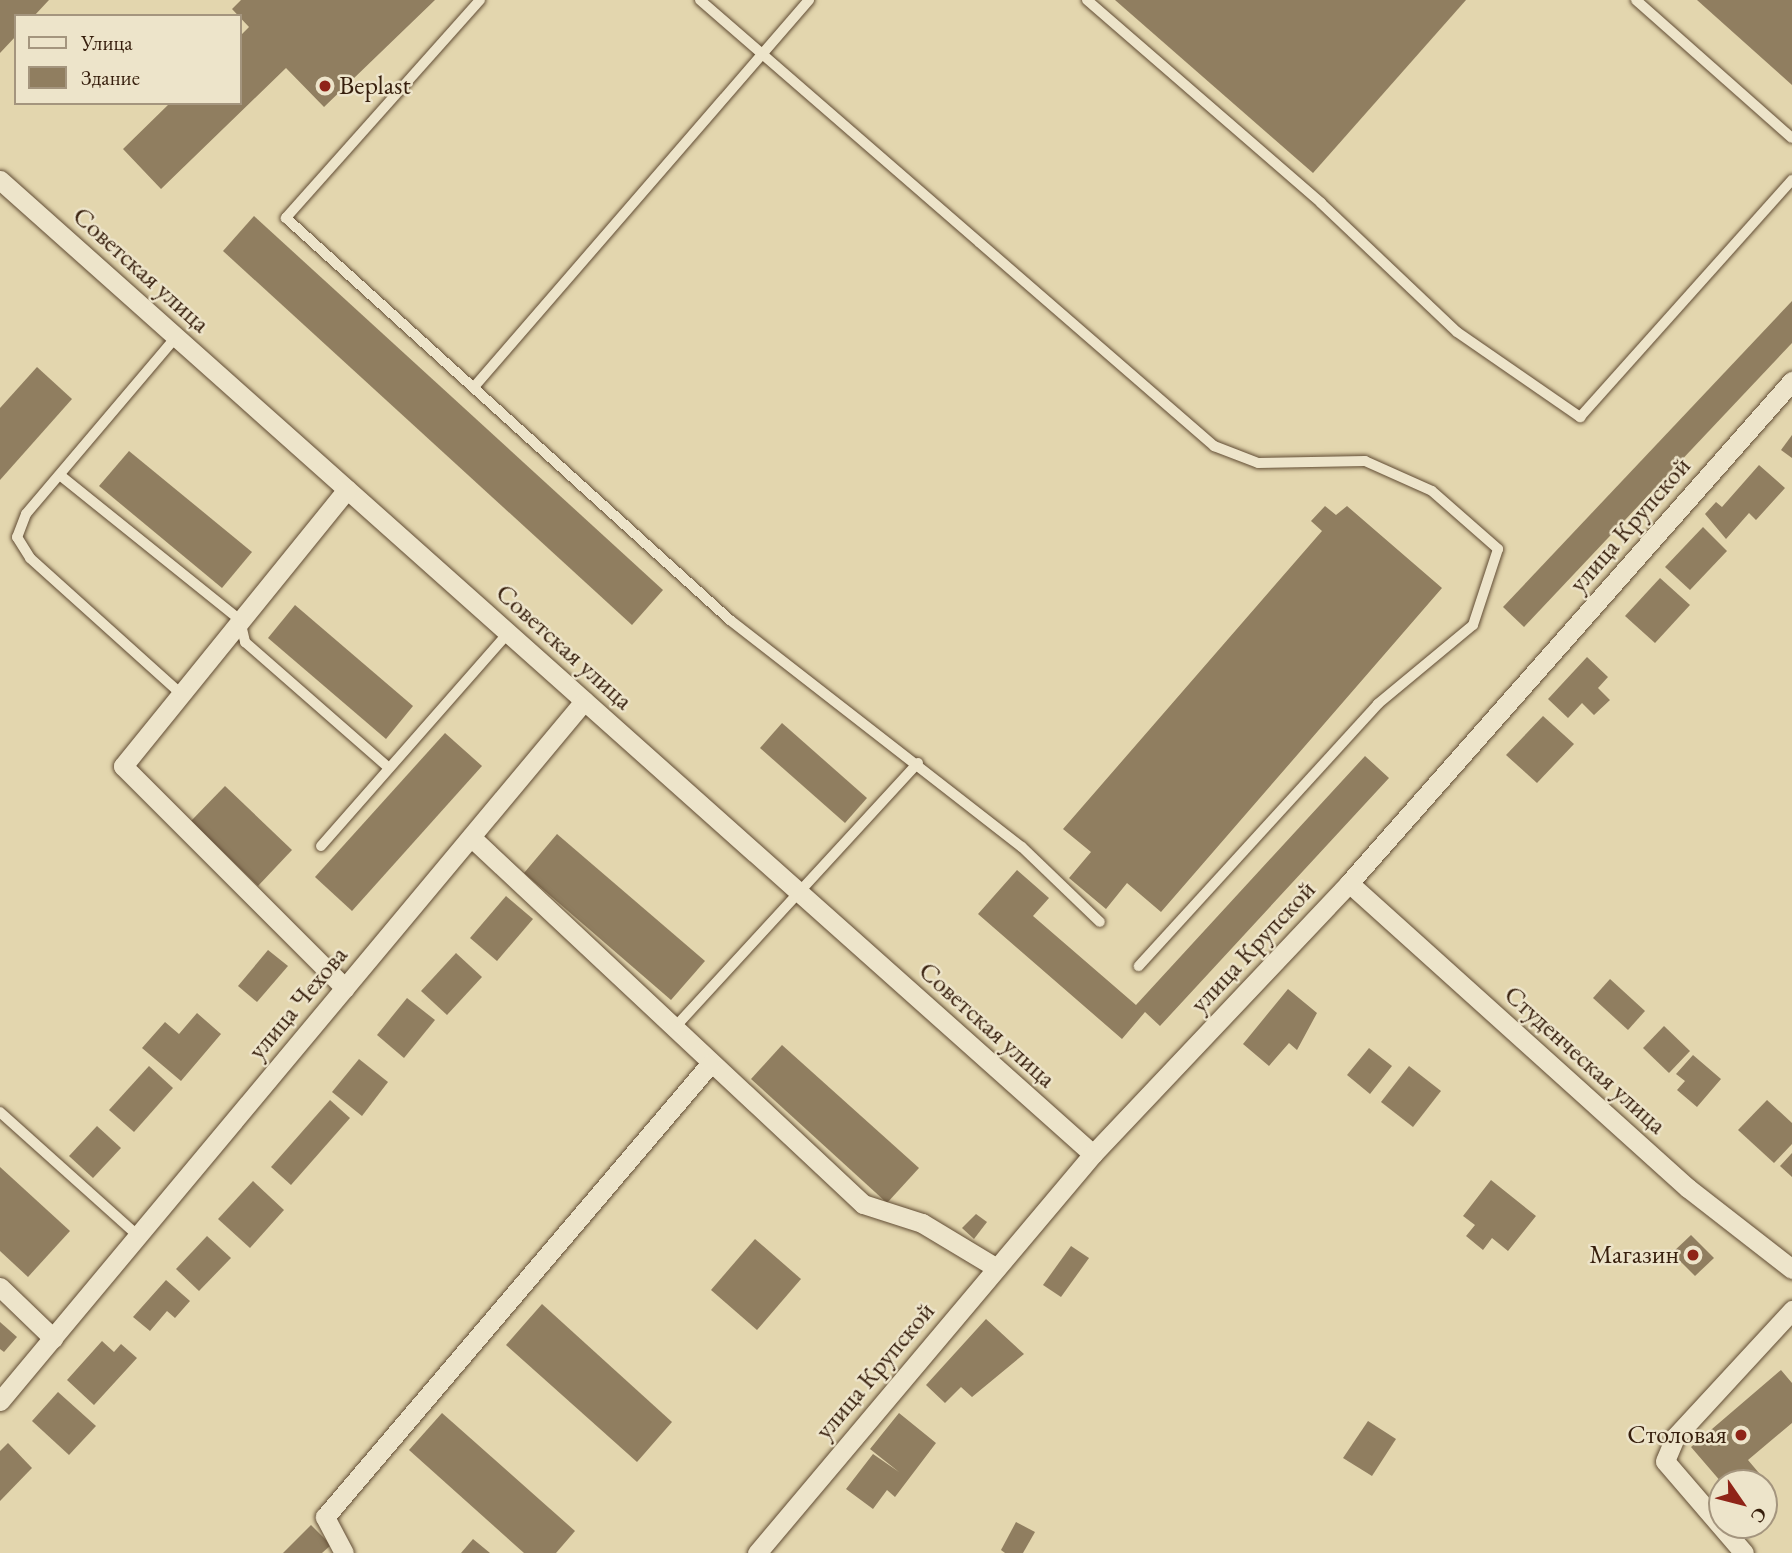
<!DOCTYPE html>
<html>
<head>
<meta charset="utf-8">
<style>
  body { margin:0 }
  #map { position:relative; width:1792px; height:1553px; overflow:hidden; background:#e3d6ae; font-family:"EB Garamond",serif }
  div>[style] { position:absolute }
  .building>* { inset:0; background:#907e60 }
  .roads { filter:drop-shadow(0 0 2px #614c34) drop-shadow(0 0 2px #614c34) }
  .lane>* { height:10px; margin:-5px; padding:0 5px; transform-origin:5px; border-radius:5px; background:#ede4ca }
  .street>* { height:19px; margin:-9.5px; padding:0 9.5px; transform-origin:9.5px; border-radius:9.5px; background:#ede4ca }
  .dots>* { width:19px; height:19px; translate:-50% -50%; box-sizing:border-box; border:4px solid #ede4ca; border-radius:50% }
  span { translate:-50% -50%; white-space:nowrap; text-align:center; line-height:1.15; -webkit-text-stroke:5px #ede4ca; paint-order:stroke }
  .poi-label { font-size:26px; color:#361e0c }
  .left { translate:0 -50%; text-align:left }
  .right { translate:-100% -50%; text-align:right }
  .street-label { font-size:26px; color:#361e0c }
  .legend { position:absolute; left:14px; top:14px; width:228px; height:91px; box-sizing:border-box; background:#ede4ca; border:2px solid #a4957e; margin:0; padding:9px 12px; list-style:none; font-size:21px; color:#361e0c }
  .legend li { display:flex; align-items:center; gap:14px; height:35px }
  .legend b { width:35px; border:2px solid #a4957e }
  .north { position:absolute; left:1708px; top:1469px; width:70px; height:70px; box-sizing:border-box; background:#ede4ca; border:2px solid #a4957e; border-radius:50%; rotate:125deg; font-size:19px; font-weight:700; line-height:28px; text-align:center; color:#361e0c }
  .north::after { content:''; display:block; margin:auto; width:24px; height:32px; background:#8f2418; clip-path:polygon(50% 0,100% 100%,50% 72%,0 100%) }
</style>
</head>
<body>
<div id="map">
  <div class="building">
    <i style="clip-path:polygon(0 0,49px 0,34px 16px,16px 16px,16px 36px,0 53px)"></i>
    <i style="clip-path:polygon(241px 0,435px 0,324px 107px,286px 68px,161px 189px,123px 149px,170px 103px,240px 103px,240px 36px,249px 27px,232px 9px)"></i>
    <i style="clip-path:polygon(1115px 0,1466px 0,1313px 173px)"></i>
    <i style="clip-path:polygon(1697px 0,1792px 0,1792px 85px)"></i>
    <i style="clip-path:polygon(254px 216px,663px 590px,632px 625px,223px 251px)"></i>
    <i style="clip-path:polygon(1792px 301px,1792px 343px,1524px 627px,1503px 607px)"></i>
    <i style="clip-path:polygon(37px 367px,72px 399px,0 480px,0 408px)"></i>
    <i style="clip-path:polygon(1792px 435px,1792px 458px,1781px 450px)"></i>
    <i style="clip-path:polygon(129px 451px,252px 552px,222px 588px,99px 486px)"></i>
    <i style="clip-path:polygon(1759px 465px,1785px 488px,1756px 520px,1749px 513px,1726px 539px,1705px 514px,1716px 502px,1722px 507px)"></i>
    <i style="clip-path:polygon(1325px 506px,1336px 515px,1347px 506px,1442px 588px,1161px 912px,1127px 883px,1106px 909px,1069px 878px,1091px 852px,1063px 829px,1322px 531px,1311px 521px)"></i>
    <i style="clip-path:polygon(1703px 527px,1727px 551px,1690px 590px,1665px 567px)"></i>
    <i style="clip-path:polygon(1660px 578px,1690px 605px,1655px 643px,1625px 616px)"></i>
    <i style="clip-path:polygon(295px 605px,413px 706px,386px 739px,268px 638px)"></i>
    <i style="clip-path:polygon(1587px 657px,1608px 677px,1598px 688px,1610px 700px,1594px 715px,1582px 703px,1568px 718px,1548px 699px)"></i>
    <i style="clip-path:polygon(1543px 716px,1574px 744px,1537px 783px,1506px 755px)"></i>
    <i style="clip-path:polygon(782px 723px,867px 798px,845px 823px,760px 748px)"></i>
    <i style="clip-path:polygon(445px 733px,482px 766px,352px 911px,315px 877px)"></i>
    <i style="clip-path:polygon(1365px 756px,1389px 778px,1160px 1026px,1145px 1012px,1122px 1039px,978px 914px,1017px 870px,1049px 898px,1033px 916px,1136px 1005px)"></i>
    <i style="clip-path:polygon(225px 786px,292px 850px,258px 886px,191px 821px)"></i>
    <i style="clip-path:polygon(557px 834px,705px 961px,671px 1000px,524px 873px)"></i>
    <i style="clip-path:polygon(506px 896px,533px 919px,497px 961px,470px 938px)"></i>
    <i style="clip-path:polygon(268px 950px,288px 966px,257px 1002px,238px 986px)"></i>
    <i style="clip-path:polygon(456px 953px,482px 977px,447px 1015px,421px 991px)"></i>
    <i style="clip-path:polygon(1610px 979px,1645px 1011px,1628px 1030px,1593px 998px)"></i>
    <i style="clip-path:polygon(1288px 989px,1317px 1013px,1297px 1050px,1289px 1043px,1269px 1066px,1243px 1044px)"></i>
    <i style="clip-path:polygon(407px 998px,435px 1020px,404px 1058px,377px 1035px)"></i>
    <i style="clip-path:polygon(197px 1013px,221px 1034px,181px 1081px,142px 1048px,165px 1022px,179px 1034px)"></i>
    <i style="clip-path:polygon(1664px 1026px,1690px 1051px,1669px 1073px,1643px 1048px)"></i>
    <i style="clip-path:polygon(782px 1045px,919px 1168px,887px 1203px,751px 1079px)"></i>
    <i style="clip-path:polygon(1369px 1048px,1392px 1066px,1370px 1094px,1347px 1075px)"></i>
    <i style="clip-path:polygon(1693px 1055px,1721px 1079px,1697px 1107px,1677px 1090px,1685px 1081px,1676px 1074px)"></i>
    <i style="clip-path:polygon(359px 1059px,388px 1082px,362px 1116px,332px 1092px)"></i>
    <i style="clip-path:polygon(149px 1066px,173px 1088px,134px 1132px,109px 1110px)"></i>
    <i style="clip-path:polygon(1409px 1066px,1441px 1091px,1413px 1127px,1381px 1102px)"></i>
    <i style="clip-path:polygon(330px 1100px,350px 1118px,291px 1185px,271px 1167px)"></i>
    <i style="clip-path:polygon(1767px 1100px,1792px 1123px,1792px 1144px,1774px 1163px,1738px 1130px)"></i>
    <i style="clip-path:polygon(97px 1126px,121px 1148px,93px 1178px,69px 1156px)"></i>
    <i style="clip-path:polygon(1792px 1153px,1792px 1177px,1780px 1166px)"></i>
    <i style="clip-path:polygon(0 1167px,70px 1231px,28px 1277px,0 1251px)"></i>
    <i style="clip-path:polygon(1491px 1180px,1536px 1216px,1508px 1251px,1492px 1238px,1483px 1250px,1466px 1236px,1475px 1225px,1463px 1216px)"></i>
    <i style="clip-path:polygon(253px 1181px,284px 1210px,250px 1248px,218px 1219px)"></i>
    <i style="clip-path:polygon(976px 1214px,987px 1222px,974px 1239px,962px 1228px)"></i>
    <i style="clip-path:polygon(1691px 1235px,1714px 1258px,1695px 1276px,1672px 1253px)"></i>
    <i style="clip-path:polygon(207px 1236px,231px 1258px,199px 1291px,176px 1269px)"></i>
    <i style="clip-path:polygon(755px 1239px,801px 1279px,757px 1330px,711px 1290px)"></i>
    <i style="clip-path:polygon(1071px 1246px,1089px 1258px,1061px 1297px,1043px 1285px)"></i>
    <i style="clip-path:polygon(166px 1280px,190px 1301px,175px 1318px,167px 1311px,150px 1331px,133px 1317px)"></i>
    <i style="clip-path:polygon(542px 1304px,672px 1422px,637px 1462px,506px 1345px)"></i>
    <i style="clip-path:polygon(986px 1319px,1024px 1354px,972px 1397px,961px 1387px,945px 1403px,926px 1385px)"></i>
    <i style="clip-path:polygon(0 1322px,17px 1337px,4px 1352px,0 1349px)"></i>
    <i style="clip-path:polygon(102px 1341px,114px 1352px,121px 1344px,137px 1358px,94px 1405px,67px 1380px)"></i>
    <i style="clip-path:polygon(1781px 1370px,1792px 1383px,1792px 1423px,1748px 1460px,1764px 1479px,1722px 1483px,1691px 1447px)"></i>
    <i style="clip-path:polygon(58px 1392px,96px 1426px,69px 1455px,32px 1421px)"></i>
    <i style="clip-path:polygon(442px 1413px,575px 1531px,556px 1553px,524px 1553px,409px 1450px)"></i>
    <i style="clip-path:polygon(899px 1413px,936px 1443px,895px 1497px,887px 1490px,873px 1509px,846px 1489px,873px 1454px,899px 1472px,870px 1449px)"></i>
    <i style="clip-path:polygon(1368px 1421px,1396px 1439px,1372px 1476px,1343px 1458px)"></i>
    <i style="clip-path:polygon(8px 1443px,32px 1468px,0 1501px,0 1451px)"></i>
    <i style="clip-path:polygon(1016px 1522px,1035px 1532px,1023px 1553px,1005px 1553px,1001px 1550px)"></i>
    <i style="clip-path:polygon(311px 1525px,331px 1545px,322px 1553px,283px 1553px)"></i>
    <i style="clip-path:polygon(473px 1539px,490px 1553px,461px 1553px)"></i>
  </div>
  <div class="roads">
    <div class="lane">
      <i style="left:480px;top:0;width:292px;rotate:131.7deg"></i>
      <i style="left:286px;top:218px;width:599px;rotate:42.16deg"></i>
      <i style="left:730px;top:620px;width:370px;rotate:37.9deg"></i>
      <i style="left:1022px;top:847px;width:108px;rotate:43.9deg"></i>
      <i style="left:700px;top:0;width:681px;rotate:40.95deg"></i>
      <i style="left:1214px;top:446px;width:47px;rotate:21.1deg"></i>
      <i style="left:1258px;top:463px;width:107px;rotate:-1.1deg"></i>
      <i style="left:1365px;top:461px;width:73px;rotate:24.1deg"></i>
      <i style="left:1432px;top:491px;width:88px;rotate:41.3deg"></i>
      <i style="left:1498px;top:549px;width:80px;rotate:108.2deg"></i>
      <i style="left:1473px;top:625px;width:124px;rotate:140.3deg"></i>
      <i style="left:1378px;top:704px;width:355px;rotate:132.4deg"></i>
      <i style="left:1087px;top:0;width:310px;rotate:40.9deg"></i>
      <i style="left:1321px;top:203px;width:187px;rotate:43.5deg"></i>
      <i style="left:1457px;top:332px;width:150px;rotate:34.6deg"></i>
      <i style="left:1580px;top:417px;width:318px;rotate:-48.2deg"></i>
      <i style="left:1636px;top:0;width:208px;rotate:41.5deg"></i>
      <i style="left:176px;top:337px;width:232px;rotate:130.3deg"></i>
      <i style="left:26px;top:514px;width:25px;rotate:111deg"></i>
      <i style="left:17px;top:537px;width:25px;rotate:58deg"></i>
      <i style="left:30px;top:558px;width:203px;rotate:42deg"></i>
      <i style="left:474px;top:387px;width:512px;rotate:-49.12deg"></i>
      <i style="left:61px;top:476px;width:230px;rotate:38.8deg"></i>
      <i style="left:240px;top:620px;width:23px;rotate:77deg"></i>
      <i style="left:245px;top:642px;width:191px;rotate:41.2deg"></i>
      <i style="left:321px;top:846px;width:283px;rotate:-48.7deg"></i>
      <i style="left:677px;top:1025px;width:356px;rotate:-47.4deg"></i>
      <i style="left:0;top:1112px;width:186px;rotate:41.9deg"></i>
    </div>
    <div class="street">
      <i style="left:0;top:180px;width:1464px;rotate:41.71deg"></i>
      <i style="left:471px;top:837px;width:537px;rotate:43.11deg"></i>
      <i style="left:863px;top:1204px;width:62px;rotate:17.9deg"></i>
      <i style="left:922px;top:1223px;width:87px;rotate:31deg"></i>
      <i style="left:1349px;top:883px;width:456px;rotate:42deg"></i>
      <i style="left:1688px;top:1188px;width:132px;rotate:37.9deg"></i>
      <i style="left:345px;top:988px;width:314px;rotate:-135deg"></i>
      <i style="left:123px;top:766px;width:356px;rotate:-51deg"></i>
      <i style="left:0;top:1287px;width:74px;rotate:43.9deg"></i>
      <i style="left:0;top:1401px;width:912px;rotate:-50.16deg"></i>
      <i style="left:344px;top:1553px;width:41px;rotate:-117.8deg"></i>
      <i style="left:325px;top:1517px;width:595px;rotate:-49.64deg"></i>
      <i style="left:757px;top:1553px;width:522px;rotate:-49.9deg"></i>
      <i style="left:1093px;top:1154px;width:373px;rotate:-46.6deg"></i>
      <i style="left:1349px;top:883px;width:670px;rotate:-48.57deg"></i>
      <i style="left:1744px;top:1553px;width:121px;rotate:-130.7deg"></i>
      <i style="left:1665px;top:1461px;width:26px;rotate:-67deg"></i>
      <i style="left:1675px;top:1437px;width:173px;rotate:-47.3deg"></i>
    </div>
  </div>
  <div class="dots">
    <i style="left:325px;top:86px;background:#8f2418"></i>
    <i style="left:1693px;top:1255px;background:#8f2418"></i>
    <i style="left:1741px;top:1435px;background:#8f2418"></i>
  </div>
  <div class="poi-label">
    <span class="left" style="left:339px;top:86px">Beplast</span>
    <span class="right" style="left:1679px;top:1255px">Магазин</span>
    <span class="right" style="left:1727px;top:1435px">Столовая</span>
  </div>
  <div class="street-label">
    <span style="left:141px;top:270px;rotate:42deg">Советская улица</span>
    <span style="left:1630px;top:525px;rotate:-49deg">улица Крупской</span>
    <span style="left:564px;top:647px;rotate:42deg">Советская улица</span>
    <span style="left:1253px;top:947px;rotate:-47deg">улица Крупской</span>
    <span style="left:298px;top:1003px;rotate:-50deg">улица Чехова</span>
    <span style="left:987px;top:1025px;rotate:42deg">Советская улица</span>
    <span style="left:1585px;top:1060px;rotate:42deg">Студенческая улица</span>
    <span style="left:875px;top:1371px;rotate:-50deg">улица Крупской</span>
  </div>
  <ul class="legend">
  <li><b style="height:9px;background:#ede4ca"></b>Улица</li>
  <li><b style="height:19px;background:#907e60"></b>Здание</li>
  </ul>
  <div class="north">С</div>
</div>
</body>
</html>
